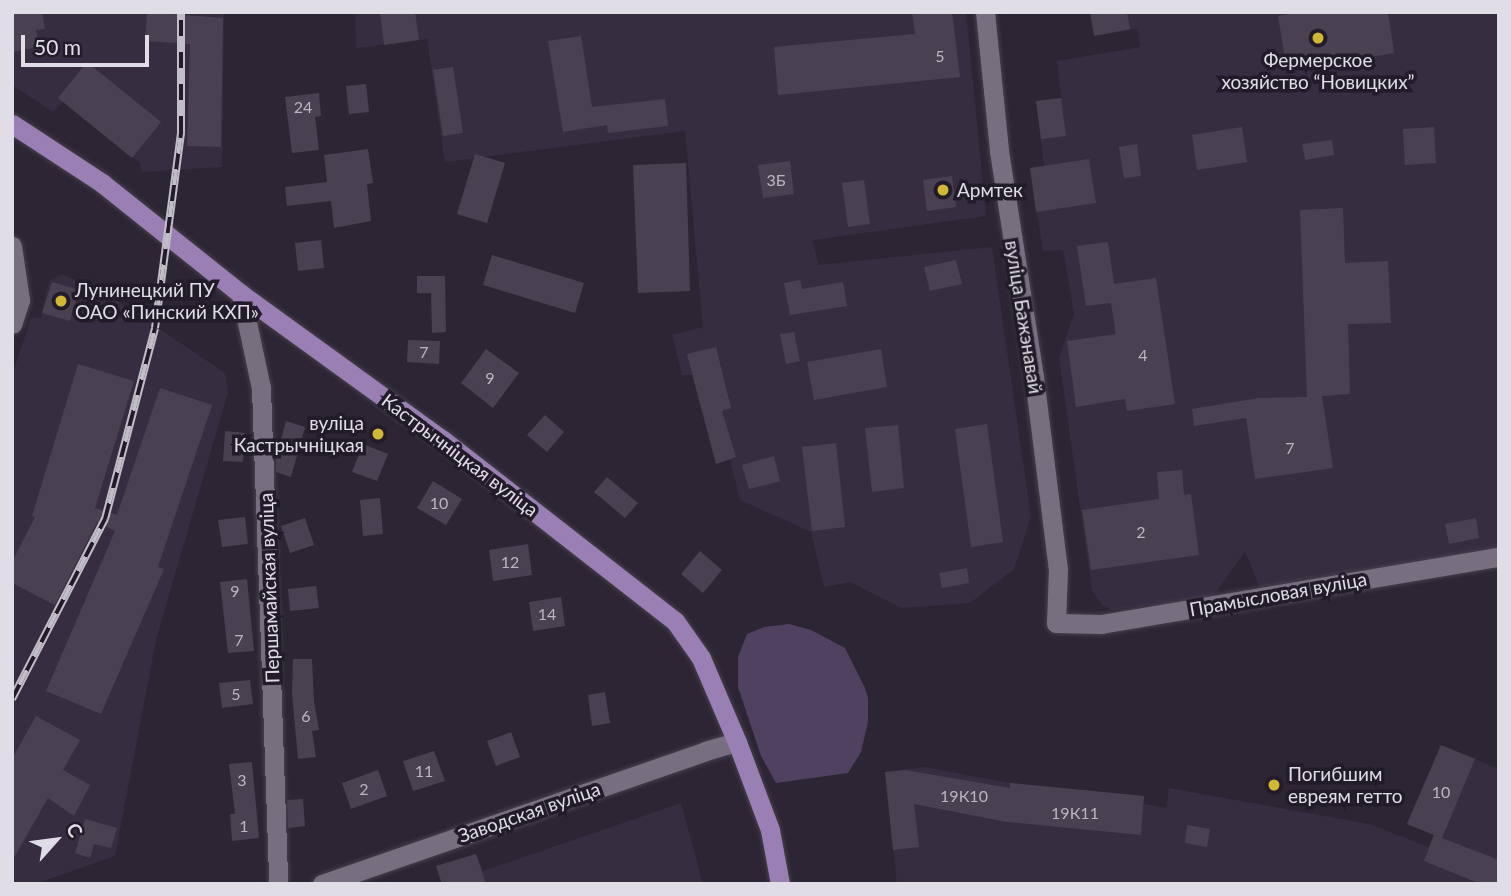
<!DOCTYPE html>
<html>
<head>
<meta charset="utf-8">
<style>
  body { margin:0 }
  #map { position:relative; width:1511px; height:896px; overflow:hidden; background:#2c2534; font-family:Lato,sans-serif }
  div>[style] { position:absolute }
  .built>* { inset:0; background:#372d41 }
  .green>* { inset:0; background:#504160 }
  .building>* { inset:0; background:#494151 }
  .roads { filter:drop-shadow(0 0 2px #46404c) drop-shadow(0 0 2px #46404c) }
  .minor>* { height:19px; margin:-9.5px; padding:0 9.5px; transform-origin:9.5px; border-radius:9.5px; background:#776f80 }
  .tertiary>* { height:19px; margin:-9.5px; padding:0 9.5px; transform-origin:9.5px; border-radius:9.5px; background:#776f80 }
  .primary>* { height:19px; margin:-9.5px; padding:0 9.5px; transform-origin:9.5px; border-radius:9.5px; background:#9a7fb5 }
  .rail>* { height:8px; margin-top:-4px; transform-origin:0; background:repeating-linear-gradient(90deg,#221c2a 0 16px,#c2bec8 0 32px); box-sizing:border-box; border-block:2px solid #c2bec8 }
  .dots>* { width:19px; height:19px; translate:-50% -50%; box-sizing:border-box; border:4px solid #221c2a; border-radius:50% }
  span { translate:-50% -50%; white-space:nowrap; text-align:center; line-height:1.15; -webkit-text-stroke:7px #221c2a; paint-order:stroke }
  .number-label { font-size:16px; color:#bbb6c1 }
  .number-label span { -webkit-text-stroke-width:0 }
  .poi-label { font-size:19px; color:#e1dde6 }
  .left { translate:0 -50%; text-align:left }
  .right { translate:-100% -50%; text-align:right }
  .street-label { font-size:19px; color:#e1dde6 }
  .frame { position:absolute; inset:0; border:14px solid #e1dde6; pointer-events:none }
  .north { position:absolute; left:21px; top:805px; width:70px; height:70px; -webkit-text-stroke:5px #221c2a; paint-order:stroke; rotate:62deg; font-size:19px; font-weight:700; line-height:28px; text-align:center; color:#e1dde6 }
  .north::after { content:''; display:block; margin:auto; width:24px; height:32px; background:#e1dde6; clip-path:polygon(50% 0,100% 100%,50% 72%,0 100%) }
  .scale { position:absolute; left:21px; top:35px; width:128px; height:32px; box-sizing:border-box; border:4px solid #e1dde6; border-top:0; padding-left:9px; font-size:21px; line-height:24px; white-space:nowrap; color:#e1dde6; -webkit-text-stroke:5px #221c2a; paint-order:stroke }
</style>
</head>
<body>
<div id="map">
  <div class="built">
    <i style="clip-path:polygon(12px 12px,224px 12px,222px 167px,141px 172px,140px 163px,63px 102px,53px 112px,12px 85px)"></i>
    <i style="clip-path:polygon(355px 12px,966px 12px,986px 216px,813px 240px,818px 265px,992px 247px,1031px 517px,1014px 569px,970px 603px,901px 608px,851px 582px,824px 587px,811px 532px,740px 500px,730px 460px,716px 464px,692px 375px,682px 375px,672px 335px,703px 327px,685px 131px,445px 162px,427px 39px,356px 48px)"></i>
    <i style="clip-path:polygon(1090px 12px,1499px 12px,1499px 550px,1260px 588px,1245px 551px,1213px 597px,1112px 610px,1103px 606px,1092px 591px,1059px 358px,1074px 314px,1063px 250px,1043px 251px,1030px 168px,1044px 166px,1036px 101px,1061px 98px,1057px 61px,1140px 47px,1137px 29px,1094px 36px)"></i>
    <i style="clip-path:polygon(62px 274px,118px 301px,225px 373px,228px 392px,156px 640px,115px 856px,35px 884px,12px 884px,12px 375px,31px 318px,41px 318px,49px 281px)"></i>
    <i style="clip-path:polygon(1441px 745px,1499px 769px,1499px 884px,897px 884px,885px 772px,924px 767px,1010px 783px,1144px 796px,1144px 804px,1166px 808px,1169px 788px,1369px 824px,1429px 847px,1433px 835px,1407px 824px)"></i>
    <i style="clip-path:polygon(681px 803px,703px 884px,442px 884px,436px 866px,476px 854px,483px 871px)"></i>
  </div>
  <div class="green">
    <i style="clip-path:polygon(789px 624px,811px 630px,845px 648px,865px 688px,868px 698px,868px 722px,861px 752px,848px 773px,776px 783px,761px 756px,738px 687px,738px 657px,747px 634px,764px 627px)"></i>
  </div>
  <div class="building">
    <i style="clip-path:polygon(12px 12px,42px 12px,45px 29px,36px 30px,39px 47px,12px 52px)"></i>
    <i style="clip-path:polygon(147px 12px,223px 18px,221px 147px,187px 146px,190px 44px,145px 41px)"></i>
    <i style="clip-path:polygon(380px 12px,415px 12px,419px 40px,384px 45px)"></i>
    <i style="clip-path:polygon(912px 12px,952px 12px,960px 77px,778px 95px,774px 47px,915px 34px)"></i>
    <i style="clip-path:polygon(1090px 12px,1127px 12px,1130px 29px,1094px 36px)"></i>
    <i style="clip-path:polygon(1301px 12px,1388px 12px,1394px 53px,1287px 71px,1278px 16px)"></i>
    <i style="clip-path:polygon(581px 36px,592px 107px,665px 99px,668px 126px,608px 133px,607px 125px,563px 132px,548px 41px)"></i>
    <i style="clip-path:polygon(87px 62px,161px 122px,132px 158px,58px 98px)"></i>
    <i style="clip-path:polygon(453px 67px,463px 133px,443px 136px,433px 70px)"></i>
    <i style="clip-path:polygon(366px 84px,369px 112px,349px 114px,346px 86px)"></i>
    <i style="clip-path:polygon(319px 93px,321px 116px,315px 117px,319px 150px,292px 153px,285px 97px)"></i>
    <i style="clip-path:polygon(1061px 98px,1066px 136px,1041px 139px,1036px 101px)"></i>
    <i style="clip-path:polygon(1242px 127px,1247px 162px,1197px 170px,1192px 135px)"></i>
    <i style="clip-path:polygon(1434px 127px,1436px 163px,1405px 165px,1403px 129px)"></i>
    <i style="clip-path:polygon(1332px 140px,1334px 155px,1305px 160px,1302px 144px)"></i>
    <i style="clip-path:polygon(1137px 144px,1141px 176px,1124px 178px,1119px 147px)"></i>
    <i style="clip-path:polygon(368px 149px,373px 183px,367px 184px,371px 221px,334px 228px,331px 201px,287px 206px,285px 187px,327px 182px,324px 155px)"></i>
    <i style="clip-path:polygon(475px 154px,505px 163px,487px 223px,457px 214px)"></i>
    <i style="clip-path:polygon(1089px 159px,1096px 203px,1036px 212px,1030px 168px)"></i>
    <i style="clip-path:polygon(790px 161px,794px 194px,763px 198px,758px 165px)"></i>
    <i style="clip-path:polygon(686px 163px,690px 291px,638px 293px,633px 165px)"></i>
    <i style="clip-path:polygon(952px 176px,956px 207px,927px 211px,923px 180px)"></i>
    <i style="clip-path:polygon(864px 180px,870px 224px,848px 227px,842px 183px)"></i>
    <i style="clip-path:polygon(1343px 208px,1345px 263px,1388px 261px,1391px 323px,1348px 324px,1350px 394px,1322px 396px,1333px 468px,1255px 479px,1246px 418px,1194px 426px,1192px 409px,1259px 398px,1307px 397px,1300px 210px)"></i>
    <i style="clip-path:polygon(321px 240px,324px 268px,298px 271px,295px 243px)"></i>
    <i style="clip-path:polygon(1108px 242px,1114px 284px,1156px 278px,1175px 404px,1127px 411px,1125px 399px,1076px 407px,1067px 341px,1116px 334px,1111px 303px,1086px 306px,1077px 246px)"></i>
    <i style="clip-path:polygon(492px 255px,584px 283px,575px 313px,483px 285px)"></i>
    <i style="clip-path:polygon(956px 260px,962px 284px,930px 291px,924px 267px)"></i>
    <i style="clip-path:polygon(417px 276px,445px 276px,446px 332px,432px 333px,431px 293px,417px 293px)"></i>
    <i style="clip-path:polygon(800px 280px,802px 289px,843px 282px,847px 306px,790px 315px,784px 283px)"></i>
    <i style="clip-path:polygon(52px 282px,79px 290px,70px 321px,42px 313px)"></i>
    <i style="clip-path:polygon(794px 332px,800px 361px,786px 364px,780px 334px)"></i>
    <i style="clip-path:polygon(408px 340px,440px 341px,439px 364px,407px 362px)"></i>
    <i style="clip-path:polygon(716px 347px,731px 408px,722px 411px,736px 457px,716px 464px,687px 354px)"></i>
    <i style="clip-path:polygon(486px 349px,519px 373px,493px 408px,461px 383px)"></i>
    <i style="clip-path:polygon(881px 349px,887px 387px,814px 400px,807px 362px)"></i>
    <i style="clip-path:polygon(78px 364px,134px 381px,95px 508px,117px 515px,160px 388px,212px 405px,158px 567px,164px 569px,101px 714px,46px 691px,115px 531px,97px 522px,55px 605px,12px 583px,12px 562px,35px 517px,32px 516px)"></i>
    <i style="clip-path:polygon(545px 415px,564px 432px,547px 452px,527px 435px)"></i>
    <i style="clip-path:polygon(286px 421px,305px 427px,291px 477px,276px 472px,276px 459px)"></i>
    <i style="clip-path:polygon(987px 424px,1003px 542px,971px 547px,955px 429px)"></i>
    <i style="clip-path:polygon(898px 425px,904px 488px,872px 492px,865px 428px)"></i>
    <i style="clip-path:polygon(225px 431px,245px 433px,243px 462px,223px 461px)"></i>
    <i style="clip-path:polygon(836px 443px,845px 527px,812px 531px,802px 447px)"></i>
    <i style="clip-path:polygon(363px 444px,388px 454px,377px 481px,352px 472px)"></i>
    <i style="clip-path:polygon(774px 456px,780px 481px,749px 489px,742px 465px)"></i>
    <i style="clip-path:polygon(1182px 470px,1184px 495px,1191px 494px,1199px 555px,1091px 570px,1082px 510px,1159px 499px,1157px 472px)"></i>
    <i style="clip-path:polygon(607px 477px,638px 503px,625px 518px,594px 492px)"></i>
    <i style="clip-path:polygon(433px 481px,462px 499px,446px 525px,417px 508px)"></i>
    <i style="clip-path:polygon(380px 498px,383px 534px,363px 536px,360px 500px)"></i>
    <i style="clip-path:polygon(245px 517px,248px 544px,222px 547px,218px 520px)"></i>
    <i style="clip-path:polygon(305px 518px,314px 545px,290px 553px,281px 526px)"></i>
    <i style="clip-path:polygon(1476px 518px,1479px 538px,1449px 544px,1445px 524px)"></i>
    <i style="clip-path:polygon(528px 544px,532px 575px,493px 581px,489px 550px)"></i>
    <i style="clip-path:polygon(700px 551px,722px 570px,703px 593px,681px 574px)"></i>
    <i style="clip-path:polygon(967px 568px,969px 583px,942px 588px,939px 573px)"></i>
    <i style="clip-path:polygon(247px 579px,254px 651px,228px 653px,220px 582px)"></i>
    <i style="clip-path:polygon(316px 586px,319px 608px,290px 611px,288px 589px)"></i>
    <i style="clip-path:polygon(561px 597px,565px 626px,533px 631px,529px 602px)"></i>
    <i style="clip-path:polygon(293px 659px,312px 659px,314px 701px,319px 730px,312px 731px,316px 757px,298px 759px,292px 694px)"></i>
    <i style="clip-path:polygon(250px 680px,253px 704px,222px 708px,219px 683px)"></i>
    <i style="clip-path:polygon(605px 692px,610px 723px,592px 726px,588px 695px)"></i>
    <i style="clip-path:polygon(36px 716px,80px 740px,63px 770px,90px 785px,74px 816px,48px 798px,12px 861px,12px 759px)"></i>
    <i style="clip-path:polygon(511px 732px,520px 757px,496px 766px,487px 741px)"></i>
    <i style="clip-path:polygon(1441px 745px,1475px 759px,1442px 838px,1407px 824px)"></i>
    <i style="clip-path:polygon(434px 751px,445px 781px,413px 791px,403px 761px)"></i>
    <i style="clip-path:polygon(252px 762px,259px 838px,232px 841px,230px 814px,235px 814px,229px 764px)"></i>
    <i style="clip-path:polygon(378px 770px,387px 796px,351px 809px,342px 783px)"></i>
    <i style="clip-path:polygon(905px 770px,1010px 788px,1010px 783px,1144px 796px,1141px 835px,1007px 822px,914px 804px,919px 847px,893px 850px,885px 772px)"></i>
    <i style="clip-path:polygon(303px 799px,305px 826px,288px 828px,287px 800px)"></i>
    <i style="clip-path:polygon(85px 819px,117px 828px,111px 848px,94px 844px,90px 858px,75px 853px)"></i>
    <i style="clip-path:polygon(1187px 825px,1210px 829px,1207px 847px,1185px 843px)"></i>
    <i style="clip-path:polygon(1434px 835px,1499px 860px,1499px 884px,1481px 884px,1424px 861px)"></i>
    <i style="clip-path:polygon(476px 854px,486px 884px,442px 884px,436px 866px)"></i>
  </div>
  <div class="roads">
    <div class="minor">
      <i style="left:985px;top:12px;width:140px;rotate:84.2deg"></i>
      <i style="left:999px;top:151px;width:229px;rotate:81.2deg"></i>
      <i style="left:1034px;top:377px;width:193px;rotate:82.9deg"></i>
      <i style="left:1058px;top:569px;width:54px;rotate:92.1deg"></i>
      <i style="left:1056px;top:623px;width:45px;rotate:1.3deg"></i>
      <i style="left:1101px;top:624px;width:404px;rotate:-9.6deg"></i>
      <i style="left:241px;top:294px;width:96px;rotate:78deg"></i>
      <i style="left:261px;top:388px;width:496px;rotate:88deg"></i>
    </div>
    <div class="tertiary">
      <i style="left:12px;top:246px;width:55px;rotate:81.6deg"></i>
      <i style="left:20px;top:300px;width:25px;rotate:108deg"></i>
      <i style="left:322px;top:884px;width:405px;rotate:-19.1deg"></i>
      <i style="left:705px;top:751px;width:33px;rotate:-16deg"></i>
    </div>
    <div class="primary">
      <i style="left:12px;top:124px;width:108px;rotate:33.2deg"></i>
      <i style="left:102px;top:183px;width:178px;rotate:38.6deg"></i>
      <i style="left:241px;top:294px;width:249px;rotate:35.9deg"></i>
      <i style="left:443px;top:440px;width:294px;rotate:38deg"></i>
      <i style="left:675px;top:621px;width:45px;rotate:54.9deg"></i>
      <i style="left:701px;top:658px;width:91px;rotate:66.8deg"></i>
      <i style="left:737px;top:742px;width:94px;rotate:69.4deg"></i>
      <i style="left:770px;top:830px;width:55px;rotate:79.5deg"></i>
    </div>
  </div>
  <div class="rail">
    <i style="left:12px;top:699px;width:203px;rotate:-62.7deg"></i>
    <i style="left:105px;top:519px;width:197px;rotate:-75.3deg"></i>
    <i style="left:155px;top:328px;width:198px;rotate:-82.4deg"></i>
    <i style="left:181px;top:132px;width:120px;rotate:-90deg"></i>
  </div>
  <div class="dots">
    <i style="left:1318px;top:38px;background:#d2b736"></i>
    <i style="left:943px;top:190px;background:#d2b736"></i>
    <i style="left:61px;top:301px;background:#d2b736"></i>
    <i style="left:378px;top:434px;background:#d2b736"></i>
    <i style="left:1274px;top:785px;background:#d2b736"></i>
  </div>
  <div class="number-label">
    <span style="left:940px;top:56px">5</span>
    <span style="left:303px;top:107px">24</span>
    <span style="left:776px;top:180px">3Б</span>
    <span style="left:424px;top:352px">7</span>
    <span style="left:1143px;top:355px">4</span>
    <span style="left:490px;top:378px">9</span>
    <span style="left:1290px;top:448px">7</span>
    <span style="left:439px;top:503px">10</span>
    <span style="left:1141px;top:532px">2</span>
    <span style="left:510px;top:562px">12</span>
    <span style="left:235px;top:591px">9</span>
    <span style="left:547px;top:614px">14</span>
    <span style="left:239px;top:640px">7</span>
    <span style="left:236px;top:694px">5</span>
    <span style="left:306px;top:716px">6</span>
    <span style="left:424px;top:771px">11</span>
    <span style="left:242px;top:780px">3</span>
    <span style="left:364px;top:789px">2</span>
    <span style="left:1441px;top:792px">10</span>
    <span style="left:964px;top:796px">19К10</span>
    <span style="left:1075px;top:813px">19К11</span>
    <span style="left:244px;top:826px">1</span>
  </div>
  <div class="poi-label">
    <span style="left:1318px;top:71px">Фермерское<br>хозяйство “Новицких”</span>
    <span class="left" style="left:957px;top:190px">Армтек</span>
    <span class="left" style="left:75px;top:301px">Лунинецкий ПУ<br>ОАО «Пинский КХП»</span>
    <span class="right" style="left:364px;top:434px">вуліца<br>Кастрычніцкая</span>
    <span class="left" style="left:1288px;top:785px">Погибшим<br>евреям гетто</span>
  </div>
  <div class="street-label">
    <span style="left:1024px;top:317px;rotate:81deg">вуліца Бажэнавай</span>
    <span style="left:460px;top:455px;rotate:37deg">Кастрычніцкая вуліца</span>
    <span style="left:269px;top:588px;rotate:-92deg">Першамайская вуліца</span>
    <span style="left:1278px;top:594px;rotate:-10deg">Прамысловая вуліца</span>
    <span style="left:529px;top:812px;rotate:-19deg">Заводская вуліца</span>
  </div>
  <div class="frame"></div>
  <div class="north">С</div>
  <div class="scale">50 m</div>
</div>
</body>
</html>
